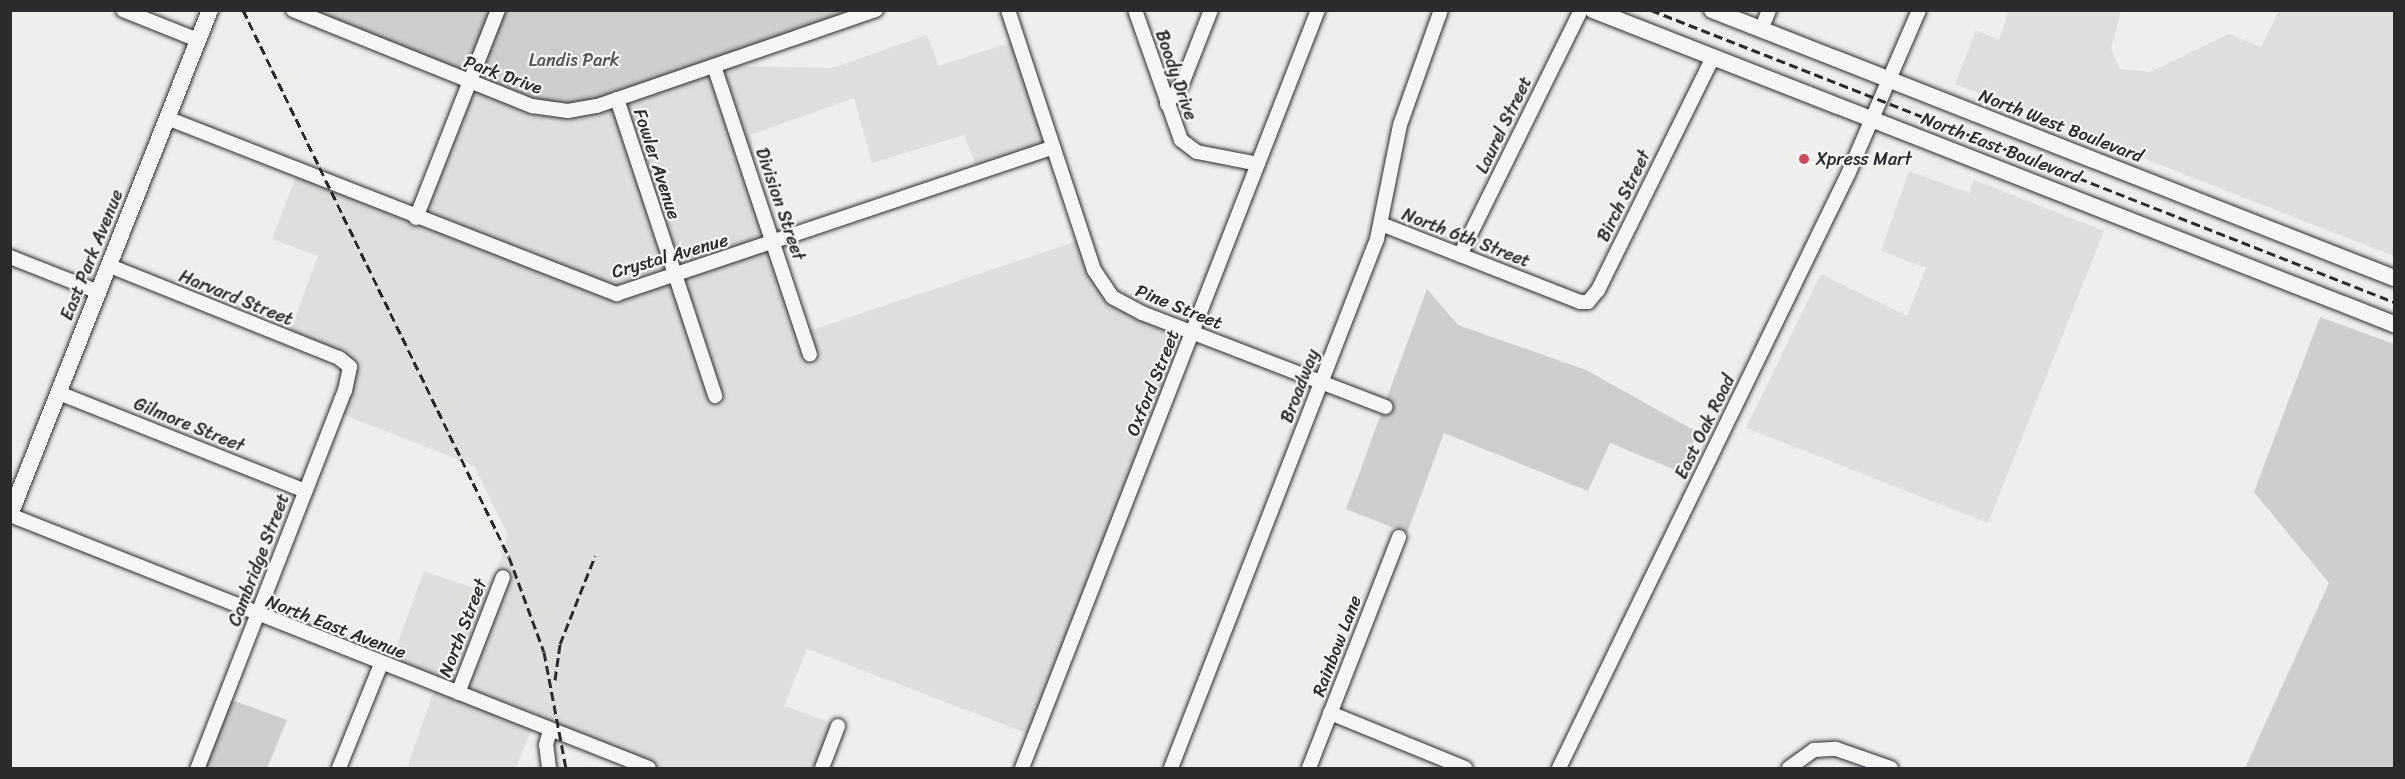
<!DOCTYPE html>
<html>
<head>
<meta charset="utf-8">
<style>
  body { margin:0 }
  #map { position:relative; width:2405px; height:779px; overflow:hidden; background:#eeeeea; font-family:Sriracha,sans-serif }
  div>[style] { position:absolute }
  .built>* { inset:0; background:#dededb }
  .green>* { inset:0; background:#cececa }
  .roads { filter:drop-shadow(0 0 2px #2b2b2b) drop-shadow(0 0 2px #2b2b2b) }
  .minor>* { height:14px; margin:-7px; padding:0 7px; transform-origin:7px; border-radius:7px; background:#f6f6f2 }
  .major>* { height:16px; margin:-8px; padding:0 8px; transform-origin:8px; border-radius:8px; background:#f6f6f2 }
  .rail>* { height:3px; margin-top:-1.5px; transform-origin:0; background:repeating-linear-gradient(90deg,#2b2b2b 0 9px,transparent 0 13.5px) }
  .dots>* { width:16px; height:16px; translate:-50% -50%; box-sizing:border-box; border:3px solid #f6f6f2; border-radius:50% }
  span { translate:-50% -50%; white-space:nowrap; text-align:center; line-height:1.15; -webkit-text-stroke:4.5px #f6f6f2; paint-order:stroke }
  .park-label { font-size:18px; color:#545453 }
  .street-label { font-size:18px; color:#2b2b2b }
  .poi-label { font-size:18px; color:#2b2b2b }
  .left { translate:0 -50%; text-align:left }
  .frame { position:absolute; inset:0; border:12px solid #2b2b2b; pointer-events:none }
</style>
</head>
<body>
<div id="map">
  <div class="built">
    <i style="clip-path:polygon(2009px 11px,2121px 11px,2111px 49px,2120px 69px,2150px 72px,2229px 34px,2261px 47px,2279px 11px,2394px 11px,2394px 256px,2140px 157px,2125px 146px,2124px 150px,1955px 84px,1976px 30px,1999px 40px)"></i>
    <i style="clip-path:polygon(927px 35px,939px 66px,1018px 40px,1053px 146px,978px 171px,964px 135px,872px 163px,854px 98px,750px 135px,764px 208px,809px 331px,1086px 238px,1108px 294px,1193px 331px,1034px 736px,807px 649px,784px 706px,836px 725px,820px 768px,644px 768px,533px 725px,516px 768px,407px 768px,435px 688px,388px 670px,424px 571px,490px 593px,508px 535px,474px 466px,337px 412px,353px 367px,287px 340px,318px 256px,272px 239px,298px 171px,416px 217px,472px 78px,714px 66px,832px 68px)"></i>
    <i style="clip-path:polygon(1909px 171px,1969px 193px,1974px 180px,2104px 231px,1988px 523px,1746px 428px,1821px 274px,1907px 316px,1926px 268px,1881px 251px)"></i>
  </div>
  <div class="green">
    <i style="clip-path:polygon(293px 11px,877px 11px,565px 112px)"></i>
    <i style="clip-path:polygon(1427px 289px,1458px 325px,1586px 370px,1699px 433px,1680px 472px,1610px 443px,1588px 491px,1444px 433px,1407px 533px,1346px 509px)"></i>
    <i style="clip-path:polygon(2320px 317px,2394px 344px,2394px 768px,2245px 768px,2329px 583px,2254px 492px)"></i>
    <i style="clip-path:polygon(226px 698px,287px 720px,267px 768px,198px 768px)"></i>
  </div>
  <div class="roads">
    <div class="minor">
      <i style="left:123px;top:10px;width:81px;rotate:21.8deg"></i>
      <i style="left:293px;top:10px;width:258px;rotate:21.9deg"></i>
      <i style="left:532px;top:106px;width:36px;rotate:8deg"></i>
      <i style="left:568px;top:111px;width:29px;rotate:-10deg"></i>
      <i style="left:597px;top:106px;width:295px;rotate:-19deg"></i>
      <i style="left:1008px;top:10px;width:274px;rotate:71.7deg"></i>
      <i style="left:1094px;top:270px;width:32px;rotate:56deg"></i>
      <i style="left:1112px;top:297px;width:34px;rotate:28deg"></i>
      <i style="left:1142px;top:313px;width:261px;rotate:21.1deg"></i>
      <i style="left:1135px;top:10px;width:138px;rotate:70.5deg"></i>
      <i style="left:1181px;top:140px;width:20px;rotate:37deg"></i>
      <i style="left:1197px;top:152px;width:62px;rotate:11.1deg"></i>
      <i style="left:1761px;top:30px;width:22px;rotate:-68deg"></i>
      <i style="left:714px;top:66px;width:304px;rotate:71.6deg"></i>
      <i style="left:617px;top:99px;width:313px;rotate:71.7deg"></i>
      <i style="left:1167px;top:104px;width:25px;rotate:-53deg"></i>
      <i style="left:1182px;top:84px;width:79px;rotate:-68.6deg"></i>
      <i style="left:167px;top:118px;width:483px;rotate:21.4deg"></i>
      <i style="left:617px;top:294px;width:460px;rotate:-18.6deg"></i>
      <i style="left:416px;top:218px;width:224px;rotate:-68.5deg"></i>
      <i style="left:1381px;top:224px;width:214px;rotate:21.4deg"></i>
      <i style="left:1580px;top:302px;width:8px"></i>
      <i style="left:1588px;top:302px;width:16px;rotate:-50deg"></i>
      <i style="left:1598px;top:290px;width:260px;rotate:-63.7deg"></i>
      <i style="left:1460px;top:255px;width:273px;rotate:-63.7deg"></i>
      <i style="left:10px;top:257px;width:96px;rotate:21.5deg"></i>
      <i style="left:110px;top:266px;width:247px;rotate:21.9deg"></i>
      <i style="left:339px;top:358px;width:14px;rotate:39deg"></i>
      <i style="left:350px;top:367px;width:24px;rotate:102deg"></i>
      <i style="left:345px;top:390px;width:406px;rotate:111.3deg"></i>
      <i style="left:59px;top:393px;width:265px;rotate:21.7deg"></i>
      <i style="left:10px;top:515px;width:687px;rotate:21.6deg"></i>
      <i style="left:458px;top:693px;width:124px;rotate:-68.8deg"></i>
      <i style="left:1330px;top:713px;width:146px;rotate:22.2deg"></i>
      <i style="left:339px;top:768px;width:112px;rotate:-68deg"></i>
      <i style="left:549px;top:768px;width:23px;rotate:-97deg"></i>
      <i style="left:546px;top:745px;width:16px;rotate:-75deg"></i>
      <i style="left:822px;top:768px;width:45px;rotate:-69.1deg"></i>
      <i style="left:1022px;top:768px;width:814px;rotate:-68.67deg"></i>
      <i style="left:1171px;top:768px;width:568px;rotate:-68.72deg"></i>
      <i style="left:1377px;top:239px;width:116px;rotate:-78.6deg"></i>
      <i style="left:1400px;top:125px;width:122px;rotate:-70.4deg"></i>
      <i style="left:1309px;top:768px;width:248px;rotate:-68.7deg"></i>
      <i style="left:1559px;top:768px;width:663px;rotate:-64.05deg"></i>
      <i style="left:1849px;top:172px;width:176px;rotate:-66.6deg"></i>
      <i style="left:1789px;top:768px;width:31px;rotate:-36deg"></i>
      <i style="left:1814px;top:750px;width:22px;rotate:-3deg"></i>
      <i style="left:1836px;top:749px;width:58px;rotate:19.1deg"></i>
    </div>
    <div class="major">
      <i style="left:1593px;top:10px;width:860px;rotate:21.41deg"></i>
      <i style="left:1712px;top:10px;width:733px;rotate:21.45deg"></i>
      <i style="left:10px;top:515px;width:543px;rotate:-68.39deg"></i>
    </div>
  </div>
  <div class="rail">
    <i style="left:243px;top:10px;width:608px;rotate:64.07deg"></i>
    <i style="left:509px;top:557px;width:101px;rotate:69.8deg"></i>
    <i style="left:544px;top:652px;width:118px;rotate:79.3deg"></i>
    <i style="left:1651px;top:10px;width:798px;rotate:21.45deg"></i>
    <i style="left:555px;top:680px;width:36px;rotate:-82deg"></i>
    <i style="left:560px;top:644px;width:95px;rotate:-68.3deg"></i>
  </div>
  <div class="dots">
    <i style="left:1804px;top:159px;background:#d1495b"></i>
  </div>
  <div class="park-label">
    <span style="left:574px;top:60px">Landis Park</span>
  </div>
  <div class="street-label">
    <span style="left:503px;top:75px;rotate:20deg">Park Drive</span>
    <span style="left:1176px;top:75px;rotate:71deg">Boody Drive</span>
    <span style="left:1504px;top:125px;rotate:-64deg">Laurel Street</span>
    <span style="left:2061px;top:126px;rotate:21deg">North West Boulevard</span>
    <span style="left:2001px;top:148px;rotate:21deg">North East Boulevard</span>
    <span style="left:657px;top:164px;rotate:72deg">Fowler Avenue</span>
    <span style="left:1624px;top:196px;rotate:-64deg">Birch Street</span>
    <span style="left:780px;top:204px;rotate:71deg">Division Street</span>
    <span style="left:1466px;top:238px;rotate:21deg">North 6th Street</span>
    <span style="left:92px;top:255px;rotate:-68deg">East Park Avenue</span>
    <span style="left:670px;top:256px;rotate:-16deg">Crystal Avenue</span>
    <span style="left:236px;top:298px;rotate:22deg">Harvard Street</span>
    <span style="left:1179px;top:307px;rotate:22deg">Pine Street</span>
    <span style="left:1153px;top:383px;rotate:-68deg">Oxford Street</span>
    <span style="left:1300px;top:386px;rotate:-69deg">Broadway</span>
    <span style="left:189px;top:425px;rotate:22deg">Gilmore Street</span>
    <span style="left:1705px;top:427px;rotate:-64deg">East Oak Road</span>
    <span style="left:259px;top:560px;rotate:-69deg">Cambridge Street</span>
    <span style="left:336px;top:627px;rotate:21deg">North East Avenue</span>
    <span style="left:463px;top:628px;rotate:-69deg">North Street</span>
    <span style="left:1337px;top:646px;rotate:-69deg">Rainbow Lane</span>
  </div>
  <div class="poi-label">
    <span class="left" style="left:1816px;top:159px">Xpress Mart</span>
  </div>
  <div class="frame"></div>
</div>
</body>
</html>
